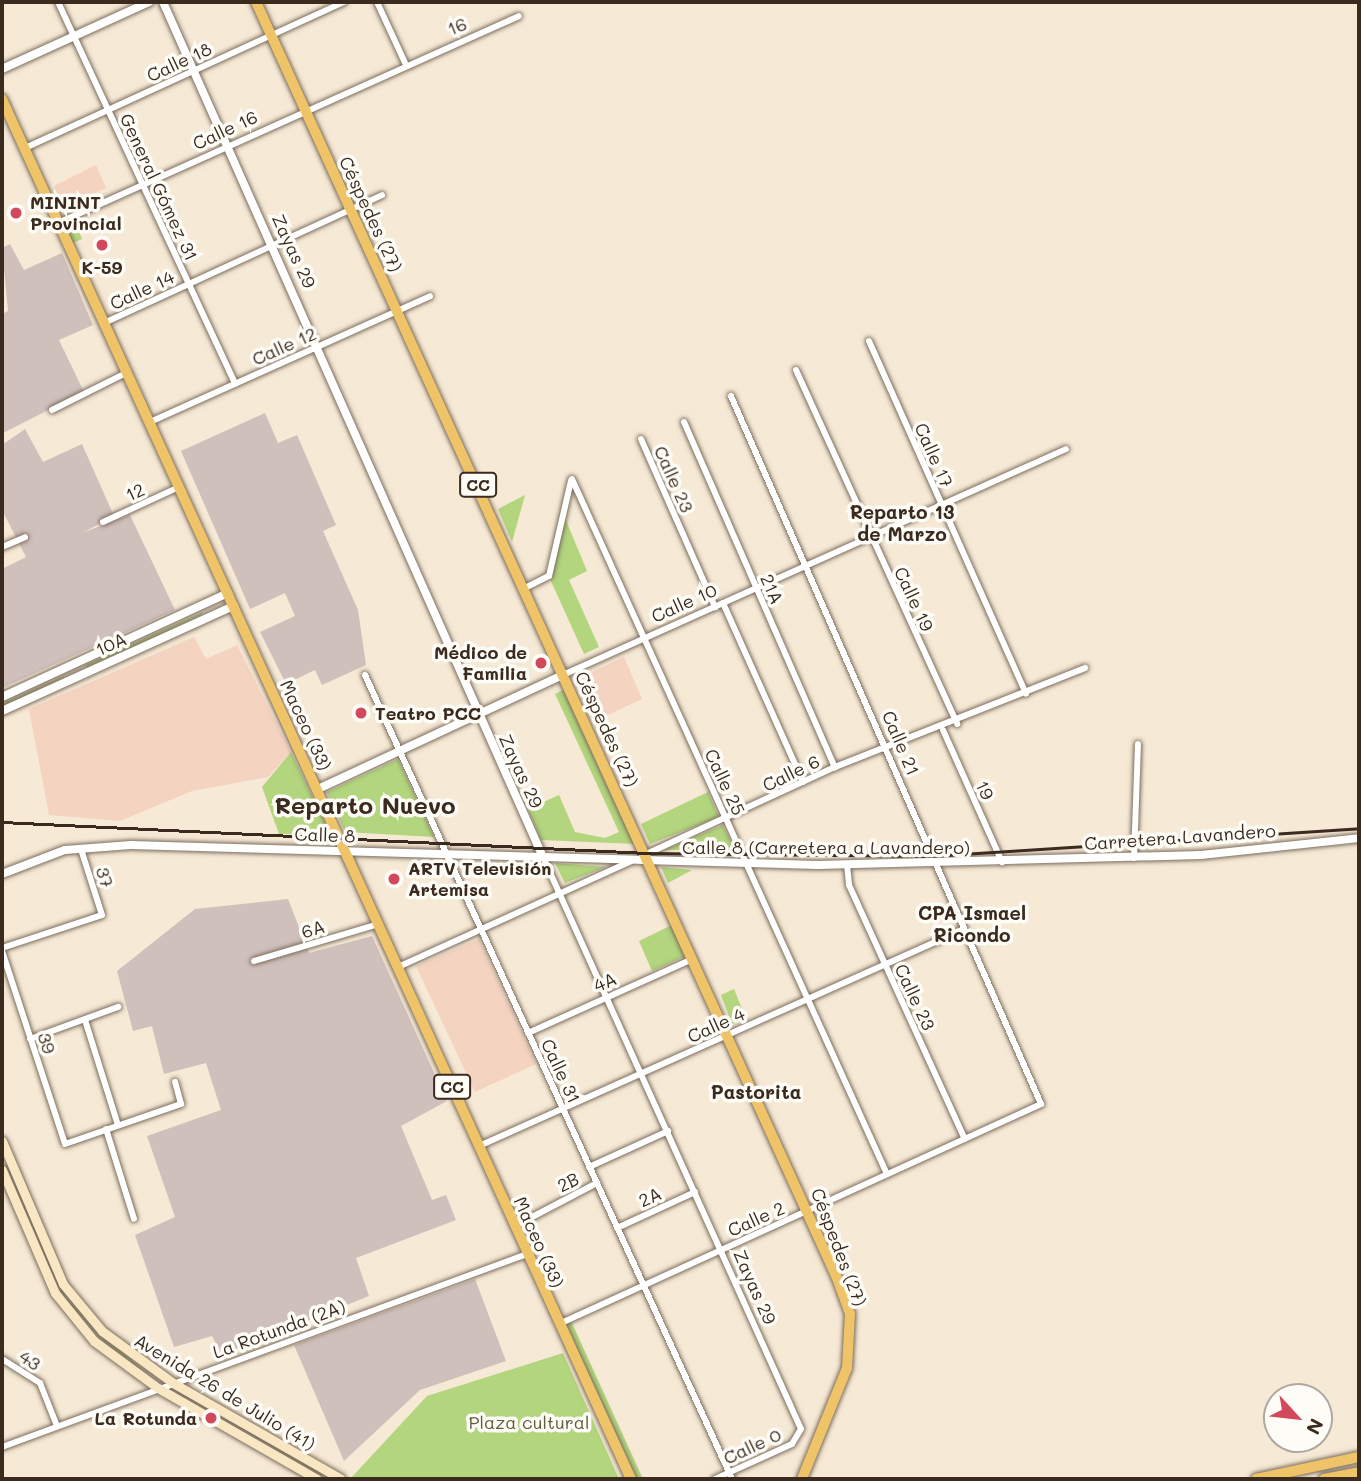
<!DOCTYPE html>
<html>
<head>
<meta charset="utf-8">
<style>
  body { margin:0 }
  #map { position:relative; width:1361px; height:1481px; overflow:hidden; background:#f6e9d5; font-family:Mali,sans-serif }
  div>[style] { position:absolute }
  .built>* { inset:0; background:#f4d3c1 }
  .industrial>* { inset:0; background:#d0c0bc }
  .green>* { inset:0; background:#b2d57d }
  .roads { filter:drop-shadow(0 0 2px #7c6d5e) drop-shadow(0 0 2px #7c6d5e) }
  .minor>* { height:6px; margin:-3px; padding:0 3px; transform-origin:3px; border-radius:3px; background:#fff }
  .tertiary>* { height:8px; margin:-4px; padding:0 4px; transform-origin:4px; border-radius:4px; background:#fff }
  .secondary>* { height:9px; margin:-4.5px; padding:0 4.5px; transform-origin:4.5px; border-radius:4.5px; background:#f9e7c3 }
  .primary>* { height:10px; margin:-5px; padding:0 5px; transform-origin:5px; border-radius:5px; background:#efc469 }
  .trunk>* { height:10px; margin:-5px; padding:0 5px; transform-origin:5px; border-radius:5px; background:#efc469 }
  .rail>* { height:2.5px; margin:-1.25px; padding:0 1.25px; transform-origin:1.25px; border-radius:1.25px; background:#3b2a1e }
  .dots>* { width:19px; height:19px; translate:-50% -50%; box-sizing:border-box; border:4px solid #fdfcf7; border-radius:50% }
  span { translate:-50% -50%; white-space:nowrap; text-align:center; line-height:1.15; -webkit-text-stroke:7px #fdfcf7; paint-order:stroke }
  .shield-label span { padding:2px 5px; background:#fdfcf7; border:2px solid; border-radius:5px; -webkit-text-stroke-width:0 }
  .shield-label { font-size:16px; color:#3b2a1e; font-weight:700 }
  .street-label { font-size:18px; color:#3b2a1e }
  .poi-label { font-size:18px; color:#3b2a1e; font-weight:700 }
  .left { translate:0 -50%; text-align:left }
  .right { translate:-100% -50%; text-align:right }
  .park-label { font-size:18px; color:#5f5d3a }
  .neighbourhood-label { font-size:19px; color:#3b2a1e; font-weight:700 }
  .district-label { font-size:24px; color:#3b2a1e; font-weight:700 }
  .frame { position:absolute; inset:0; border:4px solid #3b2a1e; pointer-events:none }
  .north { position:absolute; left:1263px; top:1383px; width:70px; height:70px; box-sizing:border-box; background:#fdfcf7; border:2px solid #afa8a0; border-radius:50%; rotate:117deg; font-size:19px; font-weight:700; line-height:28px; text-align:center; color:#3b2a1e }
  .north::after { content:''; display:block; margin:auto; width:24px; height:32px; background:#d1495b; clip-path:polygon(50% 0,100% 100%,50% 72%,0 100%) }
</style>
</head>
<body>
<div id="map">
  <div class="built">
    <i style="clip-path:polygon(96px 165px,106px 188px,65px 208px,54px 186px)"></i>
    <i style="clip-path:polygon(194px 637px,206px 659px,237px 645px,291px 752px,268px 777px,192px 791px,120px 821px,49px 815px,29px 709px)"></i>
    <i style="clip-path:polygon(624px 657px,642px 699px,597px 720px,579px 678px)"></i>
    <i style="clip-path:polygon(479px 939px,536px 1064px,475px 1092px,416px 966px)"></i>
  </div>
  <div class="industrial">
    <i style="clip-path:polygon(10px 244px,24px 270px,62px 253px,93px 325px,59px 340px,84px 392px,3px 433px,2px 314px,8px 311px,2px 248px)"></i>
    <i style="clip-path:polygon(265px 413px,278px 443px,297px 435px,336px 525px,323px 531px,358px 610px,366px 665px,322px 685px,315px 670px,286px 684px,260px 632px,295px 616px,285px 593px,250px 609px,181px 451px)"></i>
    <i style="clip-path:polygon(25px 429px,43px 462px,82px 444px,114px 516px,84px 532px,130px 515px,175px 610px,2px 688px,2px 569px,26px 557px,2px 510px,2px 445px)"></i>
    <i style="clip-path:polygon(288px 899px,309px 953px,372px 936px,447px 1101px,401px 1126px,432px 1200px,446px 1195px,456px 1220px,356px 1258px,369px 1296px,222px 1355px,212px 1336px,174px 1347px,135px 1235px,175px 1217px,147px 1136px,221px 1110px,206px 1063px,164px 1074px,152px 1026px,133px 1031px,117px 971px,195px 909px)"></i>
    <i style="clip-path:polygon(475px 1279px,506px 1361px,420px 1390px,344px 1461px,294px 1345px)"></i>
  </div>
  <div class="green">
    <i style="clip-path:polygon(82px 217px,77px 226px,82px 239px,73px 243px,65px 225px)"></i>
    <i style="clip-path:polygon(525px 495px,512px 542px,498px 509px)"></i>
    <i style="clip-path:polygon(565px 518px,587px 571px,569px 580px,599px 647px,584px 654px,550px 579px)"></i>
    <i style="clip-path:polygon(203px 612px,202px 615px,87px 668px,85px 665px)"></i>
    <i style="clip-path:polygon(64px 676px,64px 679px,2px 707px,2px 704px)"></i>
    <i style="clip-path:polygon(565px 689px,636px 844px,541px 840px,528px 809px,559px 795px,575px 832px,605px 838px,619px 832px,555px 694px)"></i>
    <i style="clip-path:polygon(291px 752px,330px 833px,279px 834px,262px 787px)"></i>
    <i style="clip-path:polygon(398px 759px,434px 837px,345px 832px,327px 792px)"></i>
    <i style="clip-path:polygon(708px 792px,719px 817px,650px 844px,641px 824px)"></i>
    <i style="clip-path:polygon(723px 825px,735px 850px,664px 850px)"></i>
    <i style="clip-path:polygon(555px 863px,606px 867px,565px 883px)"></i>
    <i style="clip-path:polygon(661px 867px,692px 870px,668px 883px)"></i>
    <i style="clip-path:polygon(674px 924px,688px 955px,652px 971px,639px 941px)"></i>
    <i style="clip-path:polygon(734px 989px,746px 1019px,732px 1024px,721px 995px)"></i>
    <i style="clip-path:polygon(2px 1153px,67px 1299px,145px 1373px,107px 1345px,65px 1299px)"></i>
    <i style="clip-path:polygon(571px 1321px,643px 1479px,637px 1479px,565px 1323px)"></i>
    <i style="clip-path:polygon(563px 1353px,619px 1479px,351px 1478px,427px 1396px)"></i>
    <i style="clip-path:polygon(188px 1397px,331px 1479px,326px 1479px)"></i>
  </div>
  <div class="roads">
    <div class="minor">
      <i style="left:58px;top:2px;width:421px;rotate:65.1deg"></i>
      <i style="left:377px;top:2px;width:67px;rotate:65.3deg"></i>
      <i style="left:25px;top:148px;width:351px;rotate:-24.6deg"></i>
      <i style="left:58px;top:223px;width:505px;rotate:-24.18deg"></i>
      <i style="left:104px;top:323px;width:306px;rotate:-24.7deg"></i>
      <i style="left:869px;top:341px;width:386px;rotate:66deg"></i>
      <i style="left:796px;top:370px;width:389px;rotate:65.5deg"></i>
      <i style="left:52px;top:410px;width:83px;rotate:-26.6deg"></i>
      <i style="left:150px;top:422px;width:307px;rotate:-24.2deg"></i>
      <i style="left:684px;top:422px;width:377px;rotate:66.4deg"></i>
      <i style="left:641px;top:439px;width:184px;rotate:66.2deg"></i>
      <i style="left:572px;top:479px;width:763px;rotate:65.62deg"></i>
      <i style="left:103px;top:522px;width:84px;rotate:-24.7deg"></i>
      <i style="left:2px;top:547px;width:25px;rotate:-23deg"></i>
      <i style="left:525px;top:588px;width:27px;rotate:-27deg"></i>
      <i style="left:549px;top:576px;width:98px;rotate:-77deg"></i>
      <i style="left:723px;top:603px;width:196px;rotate:65.9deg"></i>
      <i style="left:565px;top:674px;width:549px;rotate:-24.18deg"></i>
      <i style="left:365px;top:675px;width:884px;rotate:65.46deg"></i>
      <i style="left:943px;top:730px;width:145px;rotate:65.9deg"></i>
      <i style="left:642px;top:856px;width:213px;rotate:-24.8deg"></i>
      <i style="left:835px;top:767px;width:269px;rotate:-21.6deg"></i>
      <i style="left:543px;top:857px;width:627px;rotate:65.72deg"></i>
      <i style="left:801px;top:1429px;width:17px;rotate:121deg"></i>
      <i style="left:792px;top:1444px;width:85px;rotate:155.6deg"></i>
      <i style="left:1134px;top:858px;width:114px;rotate:-88deg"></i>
      <i style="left:847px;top:865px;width:20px;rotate:84deg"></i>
      <i style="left:849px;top:885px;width:279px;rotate:65.5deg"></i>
      <i style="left:2px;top:948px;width:105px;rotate:-18.3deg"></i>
      <i style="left:102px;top:915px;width:69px;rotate:-107.7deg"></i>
      <i style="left:2px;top:951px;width:203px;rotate:71.9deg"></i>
      <i style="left:65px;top:1144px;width:123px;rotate:-19deg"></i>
      <i style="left:181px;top:1104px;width:23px;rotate:-105deg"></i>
      <i style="left:254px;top:961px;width:130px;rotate:-16.5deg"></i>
      <i style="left:398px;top:967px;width:257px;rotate:-24.4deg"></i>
      <i style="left:85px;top:1020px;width:110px;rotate:72.6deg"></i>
      <i style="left:528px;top:1033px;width:181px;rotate:-24.2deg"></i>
      <i style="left:30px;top:1039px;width:94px;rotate:-20deg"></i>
      <i style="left:106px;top:1129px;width:94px;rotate:72.7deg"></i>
      <i style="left:479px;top:1146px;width:531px;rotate:-24.1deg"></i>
      <i style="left:589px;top:1167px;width:87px;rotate:-24.5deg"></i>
      <i style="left:515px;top:1226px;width:93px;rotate:-27.7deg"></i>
      <i style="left:617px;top:1228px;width:86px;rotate:-24.8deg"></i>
      <i style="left:559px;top:1324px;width:530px;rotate:-24.53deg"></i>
      <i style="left:1041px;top:1104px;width:773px;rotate:-113.65deg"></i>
      <i style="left:2px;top:1359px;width:45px;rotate:32.3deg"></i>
      <i style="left:40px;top:1383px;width:46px;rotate:68.4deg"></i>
      <i style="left:2px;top:1447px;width:559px;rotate:-20.18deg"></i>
    </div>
    <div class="tertiary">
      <i style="left:163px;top:2px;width:936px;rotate:66.04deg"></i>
      <i style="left:2px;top:69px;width:162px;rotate:-24.5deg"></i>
      <i style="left:2px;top:697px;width:249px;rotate:-24.7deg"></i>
      <i style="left:2px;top:711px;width:255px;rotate:-24.4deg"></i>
      <i style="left:318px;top:789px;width:272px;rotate:-25deg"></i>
      <i style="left:2px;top:874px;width:67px;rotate:-20.9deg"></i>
      <i style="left:65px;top:850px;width:66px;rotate:-4.3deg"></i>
      <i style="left:131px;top:845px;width:687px;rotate:1.67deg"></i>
      <i style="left:818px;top:865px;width:383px;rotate:-1.5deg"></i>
      <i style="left:1201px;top:855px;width:159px;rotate:-6.1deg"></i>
    </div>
    <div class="secondary">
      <i style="left:2px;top:1141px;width:155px;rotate:66.9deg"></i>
      <i style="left:63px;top:1284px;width:61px;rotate:50.3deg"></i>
      <i style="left:102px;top:1331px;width:88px;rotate:36.2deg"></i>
      <i style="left:173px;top:1383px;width:193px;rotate:29.7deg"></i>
      <i style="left:2px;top:1170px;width:134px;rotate:66.7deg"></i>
      <i style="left:55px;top:1293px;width:62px;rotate:50.9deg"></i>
      <i style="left:94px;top:1341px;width:79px;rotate:36.3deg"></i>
      <i style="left:158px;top:1388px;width:183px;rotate:29.8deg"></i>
    </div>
    <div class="primary">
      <i style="left:256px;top:2px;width:1402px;rotate:65.52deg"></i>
      <i style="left:837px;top:1278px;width:38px;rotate:70deg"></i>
      <i style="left:850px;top:1314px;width:54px;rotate:93.2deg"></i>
      <i style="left:847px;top:1368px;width:120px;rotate:112.1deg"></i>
      <i style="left:2px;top:99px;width:1517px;rotate:65.5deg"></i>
    </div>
    <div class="trunk">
      <i style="left:1256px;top:1479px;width:105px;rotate:-12.1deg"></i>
      <i style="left:1324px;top:1479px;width:36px;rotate:-11deg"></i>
    </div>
  </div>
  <div class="rail">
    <i style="left:2px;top:822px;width:646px;rotate:2.75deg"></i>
    <i style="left:647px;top:853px;width:284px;rotate:0.6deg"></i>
    <i style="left:931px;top:856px;width:429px;rotate:-3.7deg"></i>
  </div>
  <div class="dots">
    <i style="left:16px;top:213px;background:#d1495b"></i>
    <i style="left:102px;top:245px;background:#d1495b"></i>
    <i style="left:541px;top:663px;background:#d1495b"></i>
    <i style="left:361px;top:713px;background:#d1495b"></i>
    <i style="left:394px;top:879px;background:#d1495b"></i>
    <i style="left:211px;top:1418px;background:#d1495b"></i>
  </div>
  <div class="shield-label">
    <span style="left:478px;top:485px">CC</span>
    <span style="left:452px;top:1087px">CC</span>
  </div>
  <div class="street-label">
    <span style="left:457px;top:26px;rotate:-22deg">16</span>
    <span style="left:179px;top:62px;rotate:-25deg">Calle 18</span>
    <span style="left:225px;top:130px;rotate:-25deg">Calle 16</span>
    <span style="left:159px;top:187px;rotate:65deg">General Gómez 31</span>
    <span style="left:371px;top:214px;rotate:65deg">Céspedes (27)</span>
    <span style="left:294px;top:251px;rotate:65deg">Zayas 29</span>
    <span style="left:142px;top:290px;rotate:-25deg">Calle 14</span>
    <span style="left:284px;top:346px;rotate:-24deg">Calle 12</span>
    <span style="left:934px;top:455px;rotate:66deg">Calle 17</span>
    <span style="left:674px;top:479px;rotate:66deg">Calle 23</span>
    <span style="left:135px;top:492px;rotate:-25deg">12</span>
    <span style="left:772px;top:589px;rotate:66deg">21A</span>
    <span style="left:914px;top:599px;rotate:65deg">Calle 19</span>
    <span style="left:684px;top:603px;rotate:-24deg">Calle 10</span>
    <span style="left:111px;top:644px;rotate:-24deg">10A</span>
    <span style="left:306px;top:725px;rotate:65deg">Maceo (33)</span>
    <span style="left:607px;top:729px;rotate:65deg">Céspedes (27)</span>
    <span style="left:901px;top:743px;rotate:67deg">Calle 21</span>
    <span style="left:521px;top:771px;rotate:65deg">Zayas 29</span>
    <span style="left:791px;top:773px;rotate:-26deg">Calle 6</span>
    <span style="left:725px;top:782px;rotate:65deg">Calle 25</span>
    <span style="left:985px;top:790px;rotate:66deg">19</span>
    <span style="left:325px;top:835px;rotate:2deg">Calle 8</span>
    <span style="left:1180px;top:837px;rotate:-4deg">Carretera Lavandero</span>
    <span style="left:826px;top:847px">Calle 8 (Carretera a Lavandero)</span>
    <span style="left:105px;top:877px;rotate:72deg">37</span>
    <span style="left:313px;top:929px;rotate:-17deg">6A</span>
    <span style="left:605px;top:982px;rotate:-24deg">4A</span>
    <span style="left:915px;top:997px;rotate:65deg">Calle 23</span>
    <span style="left:716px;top:1025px;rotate:-24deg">Calle 4</span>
    <span style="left:47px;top:1043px;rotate:72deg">39</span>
    <span style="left:561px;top:1071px;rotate:65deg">Calle 31</span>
    <span style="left:568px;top:1182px;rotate:-26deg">2B</span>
    <span style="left:650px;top:1197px;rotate:-25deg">2A</span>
    <span style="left:756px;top:1219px;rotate:-24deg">Calle 2</span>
    <span style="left:539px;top:1242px;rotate:66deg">Maceo (33)</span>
    <span style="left:839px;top:1247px;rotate:69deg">Céspedes (27)</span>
    <span style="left:755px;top:1287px;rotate:66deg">Zayas 29</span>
    <span style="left:279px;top:1329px;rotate:-20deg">La Rotunda (2A)</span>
    <span style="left:30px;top:1360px;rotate:32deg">43</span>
    <span style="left:225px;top:1392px;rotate:31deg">Avenida 26 de Julio (41)</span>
    <span style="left:752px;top:1446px;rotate:-25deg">Calle 0</span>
  </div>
  <div class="poi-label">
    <span class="left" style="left:30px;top:213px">MININT<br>Provincial</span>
    <span style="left:102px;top:267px">K-59</span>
    <span class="right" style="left:527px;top:663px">Médico de<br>Familia</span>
    <span class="left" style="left:375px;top:713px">Teatro PCC</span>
    <span class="left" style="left:408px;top:879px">ARTV Televisión<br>Artemisa</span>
    <span class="right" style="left:197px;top:1418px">La Rotunda</span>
  </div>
  <div class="park-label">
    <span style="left:529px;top:1422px">Plaza cultural</span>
  </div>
  <div class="neighbourhood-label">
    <span style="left:902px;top:523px">Reparto 13<br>de Marzo</span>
    <span style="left:972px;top:924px">CPA Ismael<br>Ricondo</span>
    <span style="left:756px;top:1092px">Pastorita</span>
  </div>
  <div class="district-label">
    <span style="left:365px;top:805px">Reparto Nuevo</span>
  </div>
  <div class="frame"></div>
  <div class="north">N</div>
</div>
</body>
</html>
